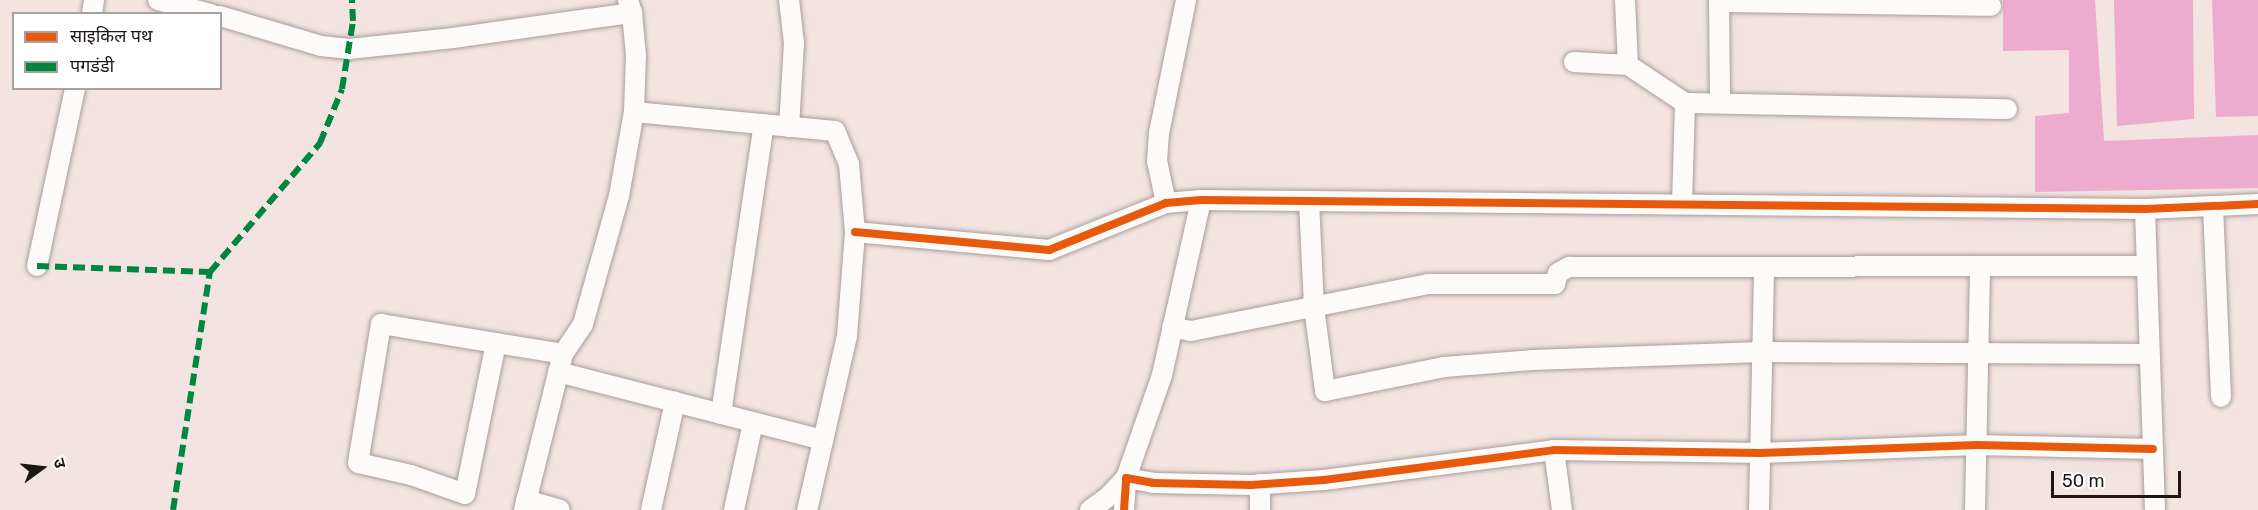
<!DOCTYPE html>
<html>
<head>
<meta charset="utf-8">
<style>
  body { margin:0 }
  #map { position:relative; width:2258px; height:510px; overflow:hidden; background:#f3e4e1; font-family:Rubik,"Noto Sans Devanagari",sans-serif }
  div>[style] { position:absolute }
  .water>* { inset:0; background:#edabce }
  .roads { filter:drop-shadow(0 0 2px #a89d9b) drop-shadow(0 0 2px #a89d9b) }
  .minor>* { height:20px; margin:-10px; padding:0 10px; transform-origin:10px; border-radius:10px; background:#fdfbfa }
  .quiet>* { height:6px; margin-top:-3px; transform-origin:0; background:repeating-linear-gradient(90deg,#00873e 0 12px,transparent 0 18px) }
  .cycleway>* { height:8px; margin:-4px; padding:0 4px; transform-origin:4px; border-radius:4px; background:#e8590c }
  span { translate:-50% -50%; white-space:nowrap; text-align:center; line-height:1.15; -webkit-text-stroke:6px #fff; paint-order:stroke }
  .legend { position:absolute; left:12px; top:12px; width:210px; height:78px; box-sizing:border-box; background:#fff; border:2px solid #a5a2a1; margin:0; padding:8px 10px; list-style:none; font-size:18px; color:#1e1614 }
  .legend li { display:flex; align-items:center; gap:12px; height:30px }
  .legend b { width:30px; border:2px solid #a5a2a1 }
  .north { position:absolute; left:12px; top:438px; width:60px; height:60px; -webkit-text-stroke:4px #fff; paint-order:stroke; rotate:75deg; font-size:16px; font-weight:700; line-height:24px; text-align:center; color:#1e1614 }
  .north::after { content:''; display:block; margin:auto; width:21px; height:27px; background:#1e1614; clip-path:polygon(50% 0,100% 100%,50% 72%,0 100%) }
  .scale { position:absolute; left:2051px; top:471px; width:130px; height:27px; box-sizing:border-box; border:3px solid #1e1614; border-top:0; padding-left:8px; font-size:18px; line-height:21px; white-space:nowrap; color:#1e1614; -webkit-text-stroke:4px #fff; paint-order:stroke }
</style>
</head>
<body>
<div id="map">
  <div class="water">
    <i style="clip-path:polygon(2003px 0,2095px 0,2104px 141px,2258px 135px,2258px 188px,2035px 192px,2035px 116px,2069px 113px,2069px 50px,2003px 51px)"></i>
    <i style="clip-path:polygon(2114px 0,2193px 0,2194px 119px,2117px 126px)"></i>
    <i style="clip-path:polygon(2212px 0,2258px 0,2258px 116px,2216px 117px)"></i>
  </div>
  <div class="roads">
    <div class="minor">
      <i style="left:158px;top:0;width:55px;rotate:14.8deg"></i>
      <i style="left:1625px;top:0;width:65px;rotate:87.4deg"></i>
      <i style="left:1719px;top:0;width:103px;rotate:89.4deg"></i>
      <i style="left:1719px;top:2px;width:272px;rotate:0.8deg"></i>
      <i style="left:92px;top:14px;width:14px;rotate:-82deg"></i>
      <i style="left:220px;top:16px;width:105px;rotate:16.5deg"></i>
      <i style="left:321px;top:46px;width:28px;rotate:6deg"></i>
      <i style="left:349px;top:49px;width:105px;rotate:-6deg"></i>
      <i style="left:453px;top:38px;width:181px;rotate:-8deg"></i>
      <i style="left:1574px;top:62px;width:54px;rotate:3.2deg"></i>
      <i style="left:1628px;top:65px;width:69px;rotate:33.7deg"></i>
      <i style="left:1685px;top:103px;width:322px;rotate:1.1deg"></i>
      <i style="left:634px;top:112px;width:202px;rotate:5.4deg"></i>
      <i style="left:835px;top:131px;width:36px;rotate:67deg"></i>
      <i style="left:849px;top:164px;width:68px;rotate:85deg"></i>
      <i style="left:855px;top:232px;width:104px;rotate:94.4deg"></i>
      <i style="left:847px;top:336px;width:179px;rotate:102.9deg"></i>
      <i style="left:789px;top:127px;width:84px;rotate:-86.6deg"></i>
      <i style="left:794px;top:43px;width:43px;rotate:-96.6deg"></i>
      <i style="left:1309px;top:201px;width:106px;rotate:87.3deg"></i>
      <i style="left:1314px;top:307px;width:85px;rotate:82.5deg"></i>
      <i style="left:1325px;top:391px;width:121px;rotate:-11.4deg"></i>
      <i style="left:1444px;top:367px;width:88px;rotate:-4.5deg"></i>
      <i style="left:1532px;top:360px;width:230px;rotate:-2deg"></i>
      <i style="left:1762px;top:352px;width:387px;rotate:0.3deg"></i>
      <i style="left:1166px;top:203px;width:43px;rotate:-102.1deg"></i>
      <i style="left:1157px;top:161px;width:28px;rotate:-86deg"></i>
      <i style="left:1159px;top:133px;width:136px;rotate:-78.5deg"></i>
      <i style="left:1682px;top:204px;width:101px;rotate:-88.3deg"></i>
      <i style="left:2213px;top:206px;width:191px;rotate:87.6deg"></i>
      <i style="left:2145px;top:209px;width:301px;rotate:88.1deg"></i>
      <i style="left:855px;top:232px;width:195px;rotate:5.3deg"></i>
      <i style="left:1049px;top:250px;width:126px;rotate:-21.9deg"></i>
      <i style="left:1166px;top:203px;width:35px;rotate:-5deg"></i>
      <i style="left:1201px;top:200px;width:944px;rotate:0.55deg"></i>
      <i style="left:2145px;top:209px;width:113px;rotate:-2.5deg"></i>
      <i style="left:37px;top:266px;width:182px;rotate:-77.9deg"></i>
      <i style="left:1172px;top:327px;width:19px;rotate:12deg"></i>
      <i style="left:1191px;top:331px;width:242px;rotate:-11.2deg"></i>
      <i style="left:1428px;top:284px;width:127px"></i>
      <i style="left:1555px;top:284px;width:11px;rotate:-75deg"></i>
      <i style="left:1558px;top:273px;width:13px;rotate:-29deg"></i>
      <i style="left:1569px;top:267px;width:577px;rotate:-0.1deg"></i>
      <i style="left:496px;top:343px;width:154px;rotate:101.6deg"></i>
      <i style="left:465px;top:494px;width:57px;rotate:-160.6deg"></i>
      <i style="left:411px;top:475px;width:54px;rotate:-167.2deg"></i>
      <i style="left:358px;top:463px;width:141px;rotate:-80.6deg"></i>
      <i style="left:381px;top:324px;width:117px;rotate:9.4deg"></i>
      <i style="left:496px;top:343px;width:68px;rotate:9.3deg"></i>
      <i style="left:558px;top:372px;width:274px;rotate:14.4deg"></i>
      <i style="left:721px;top:414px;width:293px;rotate:-81.6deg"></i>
      <i style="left:1554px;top:450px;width:61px;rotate:82.4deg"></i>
      <i style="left:1260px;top:484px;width:26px;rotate:90deg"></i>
      <i style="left:526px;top:500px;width:35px;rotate:16deg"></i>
      <i style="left:524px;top:510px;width:161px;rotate:-76deg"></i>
      <i style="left:563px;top:354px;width:36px;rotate:-56deg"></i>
      <i style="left:583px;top:324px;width:133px;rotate:-74.3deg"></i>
      <i style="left:619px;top:196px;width:85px;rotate:-79.9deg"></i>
      <i style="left:634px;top:112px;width:56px;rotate:-88deg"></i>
      <i style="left:636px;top:56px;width:43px;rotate:-95.3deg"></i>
      <i style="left:632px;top:13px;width:14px;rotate:-107deg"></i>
      <i style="left:651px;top:510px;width:111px;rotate:-77.5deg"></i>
      <i style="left:734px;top:510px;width:89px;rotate:-77.7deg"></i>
      <i style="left:1090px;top:510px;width:22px;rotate:-36deg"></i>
      <i style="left:1108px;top:497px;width:26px;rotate:-47deg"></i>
      <i style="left:1126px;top:478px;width:109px;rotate:-70.7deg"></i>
      <i style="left:1162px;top:375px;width:179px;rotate:-77.4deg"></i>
      <i style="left:1124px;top:510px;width:32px;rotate:-86deg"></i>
      <i style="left:1126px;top:478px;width:27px;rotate:10deg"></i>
      <i style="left:1153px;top:483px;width:98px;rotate:1.2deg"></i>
      <i style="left:1251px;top:485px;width:73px;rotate:-3.9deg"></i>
      <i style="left:1324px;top:480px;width:232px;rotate:-7.4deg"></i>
      <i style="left:1554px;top:450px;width:206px;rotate:0.8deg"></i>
      <i style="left:1760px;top:453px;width:217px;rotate:-2.1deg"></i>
      <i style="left:1977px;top:445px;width:176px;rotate:1.3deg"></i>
      <i style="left:1759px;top:510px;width:243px;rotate:-88.8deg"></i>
      <i style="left:1975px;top:510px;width:244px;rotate:-88.8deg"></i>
    </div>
  </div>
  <div class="quiet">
    <i style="left:37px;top:266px;width:173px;rotate:2deg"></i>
    <i style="left:173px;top:510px;width:241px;rotate:-81.2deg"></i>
    <i style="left:210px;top:272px;width:170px;rotate:-49.5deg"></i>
    <i style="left:320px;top:143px;width:58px;rotate:-67.8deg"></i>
    <i style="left:342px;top:89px;width:69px;rotate:-80.8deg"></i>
    <i style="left:353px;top:21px;width:21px;rotate:-93deg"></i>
  </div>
  <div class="cycleway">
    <i style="left:855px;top:232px;width:195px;rotate:5.3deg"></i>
    <i style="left:1049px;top:250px;width:126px;rotate:-21.9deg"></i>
    <i style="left:1166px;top:203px;width:35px;rotate:-5deg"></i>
    <i style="left:1201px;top:200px;width:944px;rotate:0.55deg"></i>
    <i style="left:2145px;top:209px;width:113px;rotate:-2.5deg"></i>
    <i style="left:1124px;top:510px;width:32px;rotate:-86deg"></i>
    <i style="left:1126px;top:478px;width:27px;rotate:10deg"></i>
    <i style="left:1153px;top:483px;width:98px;rotate:1.2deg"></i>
    <i style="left:1251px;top:485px;width:73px;rotate:-3.9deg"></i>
    <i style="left:1324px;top:480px;width:232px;rotate:-7.4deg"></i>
    <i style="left:1554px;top:450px;width:206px;rotate:0.8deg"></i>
    <i style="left:1760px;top:453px;width:217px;rotate:-2.1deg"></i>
    <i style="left:1977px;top:445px;width:176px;rotate:1.3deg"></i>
  </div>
  <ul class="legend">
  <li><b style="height:8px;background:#e8590c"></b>साइकिल पथ</li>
  <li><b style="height:8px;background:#00873e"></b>पगडंडी</li>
  </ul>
  <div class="north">उ</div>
  <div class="scale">50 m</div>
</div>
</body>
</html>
